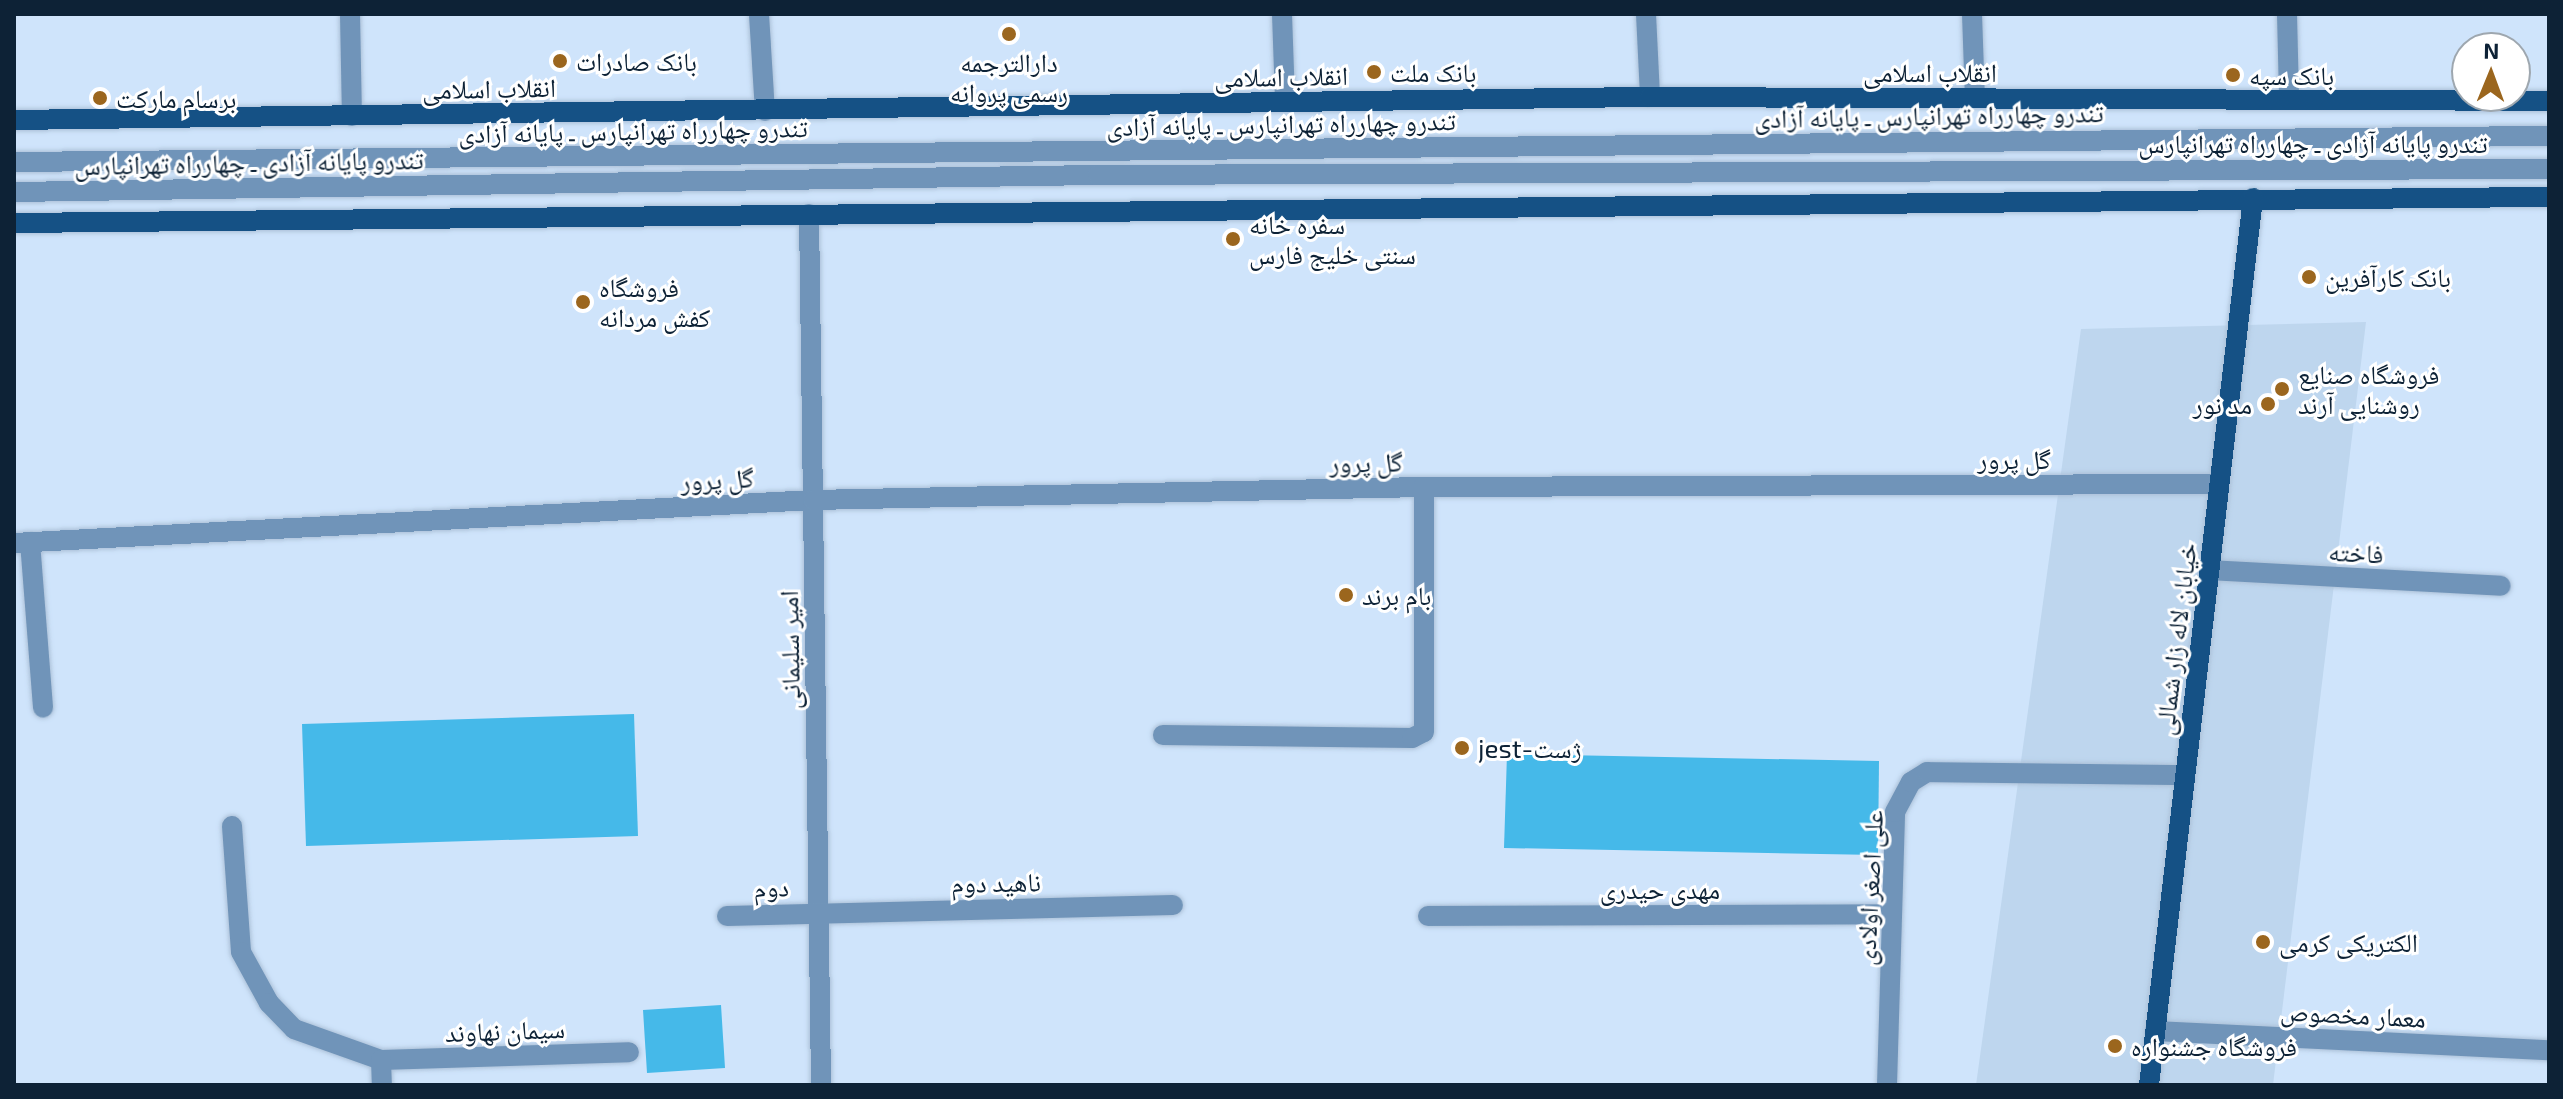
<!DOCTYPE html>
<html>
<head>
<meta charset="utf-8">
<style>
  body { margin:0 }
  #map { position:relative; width:2563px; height:1099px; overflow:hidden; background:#cfe4fb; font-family:"Exo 2","Noto Naskh Arabic",sans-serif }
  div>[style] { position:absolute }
  .built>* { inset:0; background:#bed6ee }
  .building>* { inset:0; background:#45b9e9 }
  .roads { filter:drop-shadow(0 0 2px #acc1d8) drop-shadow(0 0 2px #acc1d8) }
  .minor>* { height:20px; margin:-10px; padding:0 10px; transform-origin:10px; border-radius:10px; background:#7094b9 }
  .major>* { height:20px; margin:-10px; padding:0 10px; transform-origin:10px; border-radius:10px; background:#155185 }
  .dots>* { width:22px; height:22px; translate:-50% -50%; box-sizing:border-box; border:4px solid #fff; border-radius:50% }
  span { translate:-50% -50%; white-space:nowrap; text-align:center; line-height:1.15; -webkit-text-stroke:6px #fff; paint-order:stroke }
  .poi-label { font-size:26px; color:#0d2236 }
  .left { translate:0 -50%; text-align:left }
  .right { translate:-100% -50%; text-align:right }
  .street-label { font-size:26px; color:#0d2236 }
  .frame { position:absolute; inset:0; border:16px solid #0d2236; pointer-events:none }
  .north { position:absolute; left:2451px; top:32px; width:80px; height:80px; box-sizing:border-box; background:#fff; border:2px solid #9ea7af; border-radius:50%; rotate:1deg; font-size:22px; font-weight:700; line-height:32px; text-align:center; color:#0d2236 }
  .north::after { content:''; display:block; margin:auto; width:28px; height:36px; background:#9b661e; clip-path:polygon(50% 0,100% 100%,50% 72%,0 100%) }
</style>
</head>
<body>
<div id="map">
  <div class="built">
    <i style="clip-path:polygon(2366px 322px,2273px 1085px,1976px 1085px,2081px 329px)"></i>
  </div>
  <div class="building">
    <i style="clip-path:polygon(634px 714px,638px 836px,306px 846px,302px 724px)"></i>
    <i style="clip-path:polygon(1507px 754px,1879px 761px,1878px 855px,1504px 848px)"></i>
    <i style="clip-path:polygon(721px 1005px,725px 1068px,647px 1073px,643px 1010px)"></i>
  </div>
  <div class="roads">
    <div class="minor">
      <i style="left:350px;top:14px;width:102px;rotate:88.9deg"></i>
      <i style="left:759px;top:14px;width:97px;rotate:86.5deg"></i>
      <i style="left:1282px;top:14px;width:87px;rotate:88deg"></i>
      <i style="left:1646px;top:14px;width:83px;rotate:87.2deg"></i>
      <i style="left:1972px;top:14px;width:84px;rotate:88deg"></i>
      <i style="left:2287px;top:14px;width:84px;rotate:88.6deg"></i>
      <i style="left:14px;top:162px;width:2535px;rotate:-0.59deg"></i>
      <i style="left:14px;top:192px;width:1084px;rotate:-0.9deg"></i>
      <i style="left:1098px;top:175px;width:1451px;rotate:-0.24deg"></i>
      <i style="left:809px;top:214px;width:871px;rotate:89.21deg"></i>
      <i style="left:30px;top:542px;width:166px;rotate:85.5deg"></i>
      <i style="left:14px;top:543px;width:800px;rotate:-3.08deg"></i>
      <i style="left:813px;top:500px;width:611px;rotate:-1.22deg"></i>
      <i style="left:1424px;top:487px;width:795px;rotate:-0.22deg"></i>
      <i style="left:2209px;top:570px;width:292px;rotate:3.1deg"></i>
      <i style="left:1163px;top:735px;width:249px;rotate:0.7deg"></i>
      <i style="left:1412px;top:738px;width:13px;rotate:-27deg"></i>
      <i style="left:1424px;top:732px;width:245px;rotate:-90deg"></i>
      <i style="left:232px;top:826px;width:126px;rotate:85.9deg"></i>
      <i style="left:241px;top:952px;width:58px;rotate:61.2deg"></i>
      <i style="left:269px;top:1003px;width:36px;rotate:46deg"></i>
      <i style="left:294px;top:1029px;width:92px;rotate:19.6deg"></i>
      <i style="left:381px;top:1060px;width:248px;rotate:-1.8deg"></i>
      <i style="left:727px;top:916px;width:446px;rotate:-1.4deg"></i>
      <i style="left:1428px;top:916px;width:464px;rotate:-0.2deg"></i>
      <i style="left:2155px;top:1031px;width:394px;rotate:2.8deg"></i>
      <i style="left:381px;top:1060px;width:25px;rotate:88deg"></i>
      <i style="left:1887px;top:1085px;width:273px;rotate:-88.3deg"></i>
      <i style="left:1895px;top:812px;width:34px;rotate:-62deg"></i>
      <i style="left:1911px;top:782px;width:19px;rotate:-32deg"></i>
      <i style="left:1927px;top:772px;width:258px;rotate:0.7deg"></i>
    </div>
    <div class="major">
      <i style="left:14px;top:120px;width:1636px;rotate:-0.81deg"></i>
      <i style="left:1650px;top:97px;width:899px;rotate:0.25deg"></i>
      <i style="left:14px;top:223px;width:2535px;rotate:-0.59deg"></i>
      <i style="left:2149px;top:1085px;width:893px;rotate:-83.31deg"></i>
    </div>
  </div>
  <div class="dots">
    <i style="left:1009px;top:34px;background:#9b661e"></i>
    <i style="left:560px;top:61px;background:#9b661e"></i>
    <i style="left:1374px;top:72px;background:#9b661e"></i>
    <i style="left:2233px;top:75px;background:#9b661e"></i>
    <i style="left:100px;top:98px;background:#9b661e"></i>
    <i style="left:1233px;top:239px;background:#9b661e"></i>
    <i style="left:2309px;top:277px;background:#9b661e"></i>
    <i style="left:583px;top:302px;background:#9b661e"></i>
    <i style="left:2282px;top:389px;background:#9b661e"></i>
    <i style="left:2268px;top:404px;background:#9b661e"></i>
    <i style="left:1346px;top:595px;background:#9b661e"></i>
    <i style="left:1462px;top:748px;background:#9b661e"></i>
    <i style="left:2263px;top:942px;background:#9b661e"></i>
    <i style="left:2115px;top:1046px;background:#9b661e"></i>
  </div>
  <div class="poi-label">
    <span class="left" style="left:576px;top:61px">بانک صادرات</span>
    <span style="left:1009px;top:77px">دارالترجمه<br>رسمی پروانه</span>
    <span class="left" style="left:1390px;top:72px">بانک ملت</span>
    <span class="left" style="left:2249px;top:75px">بانک سپه</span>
    <span class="left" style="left:116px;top:98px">برسام مارکت</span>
    <span class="left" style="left:1249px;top:239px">سفره خانه<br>سنتی خلیج فارس</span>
    <span class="left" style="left:2325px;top:277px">بانک کارآفرین</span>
    <span class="left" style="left:599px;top:302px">فروشگاه<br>کفش مردانه</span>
    <span class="left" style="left:2298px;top:389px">فروشگاه صنایع<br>روشنایی آرند</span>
    <span class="right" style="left:2252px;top:404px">مد نور</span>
    <span class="left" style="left:1362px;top:595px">بام برند</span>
    <span class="left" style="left:1478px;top:748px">jest-ژست</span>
    <span class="left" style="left:2279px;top:942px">الکتریکی کرمی</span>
    <span class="left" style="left:2131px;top:1046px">فروشگاه جشنواره</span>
  </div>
  <div class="street-label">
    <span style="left:1930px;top:72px">انقلاب اسلامی</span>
    <span style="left:1281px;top:76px;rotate:-1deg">انقلاب اسلامی</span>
    <span style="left:489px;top:88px;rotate:-1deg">انقلاب اسلامی</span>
    <span style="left:1929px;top:115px;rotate:-1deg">تندرو چهارراه تهرانپارس ـ پایانه آزادی</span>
    <span style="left:1281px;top:123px;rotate:-1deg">تندرو چهارراه تهرانپارس ـ پایانه آزادی</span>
    <span style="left:633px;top:130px;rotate:-1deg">تندرو چهارراه تهرانپارس ـ پایانه آزادی</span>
    <span style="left:2313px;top:143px">تندرو پایانه آزادی ـ چهارراه تهرانپارس</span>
    <span style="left:249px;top:162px;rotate:-1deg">تندرو پایانه آزادی ـ چهارراه تهرانپارس</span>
    <span style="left:2014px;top:459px">گل پرور</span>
    <span style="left:1366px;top:462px;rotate:-1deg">گل پرور</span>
    <span style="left:717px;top:479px;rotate:-3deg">گل پرور</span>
    <span style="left:2356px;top:552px;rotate:3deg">فاخته</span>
    <span style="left:2175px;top:639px;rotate:-83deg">خیابان لاله زار شمالی</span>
    <span style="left:789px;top:650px;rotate:-91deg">امیر سلیمانی</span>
    <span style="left:996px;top:882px;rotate:-1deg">ناهید دوم</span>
    <span style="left:771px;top:887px;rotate:-3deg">دوم</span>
    <span style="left:1869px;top:888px;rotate:-87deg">علی اصغر اولادی</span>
    <span style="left:1660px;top:889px">مهدی حیدری</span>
    <span style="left:2353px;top:1014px;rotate:3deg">معمار مخصوص</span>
    <span style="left:505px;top:1030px;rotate:-2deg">سیمان نهاوند</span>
  </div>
  <div class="frame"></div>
  <div class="north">N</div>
</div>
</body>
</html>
